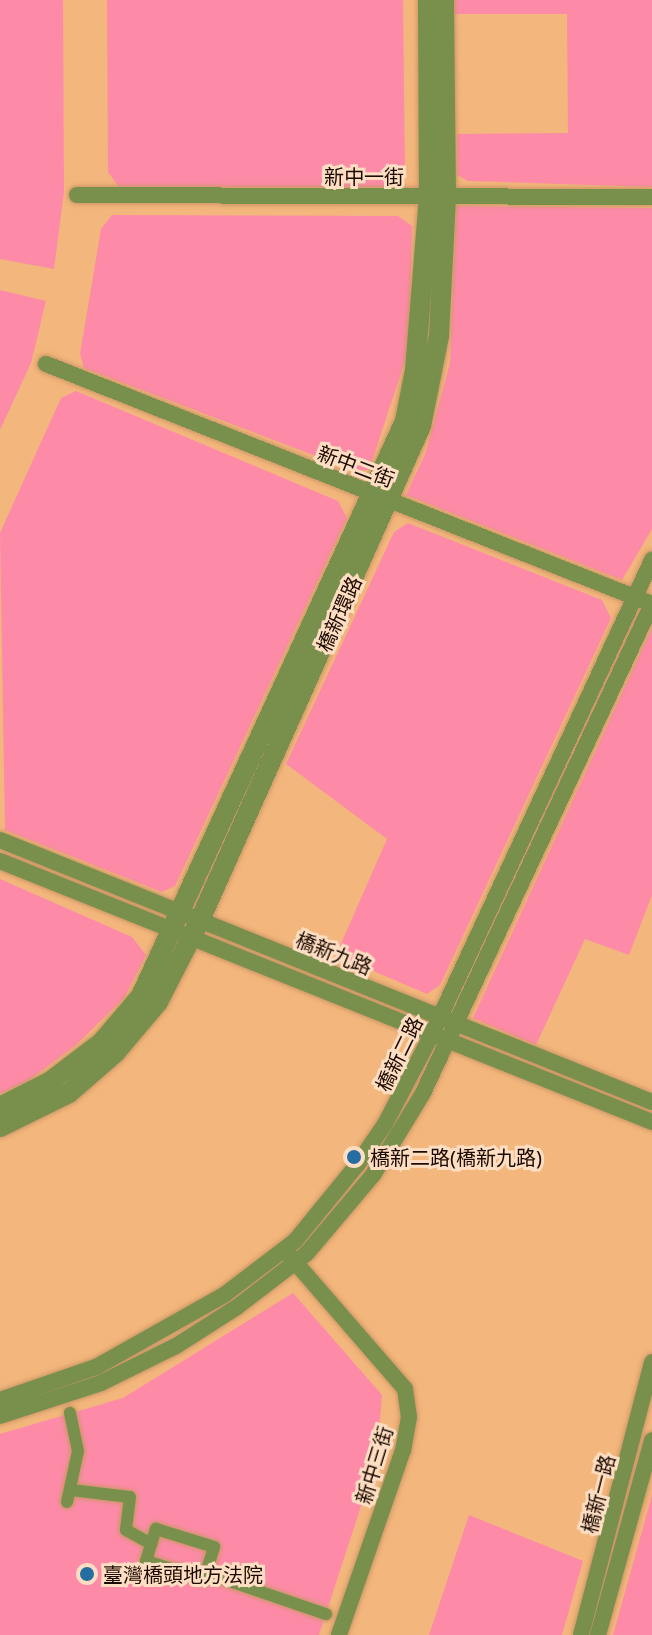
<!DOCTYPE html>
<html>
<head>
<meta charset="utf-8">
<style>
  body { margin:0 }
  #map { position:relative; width:652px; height:1635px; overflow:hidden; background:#f3b67c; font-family:"Noto Sans","Noto Sans TC",sans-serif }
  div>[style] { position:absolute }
  .green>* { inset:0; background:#fd8ba8 }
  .roads { filter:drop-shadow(0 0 2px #cc9766) drop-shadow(0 0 2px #cc9766) }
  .pedestrian>* { height:12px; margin:-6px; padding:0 6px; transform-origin:6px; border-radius:6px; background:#79904d }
  .minor>* { height:16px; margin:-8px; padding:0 8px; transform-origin:8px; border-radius:8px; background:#79904d }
  .tertiary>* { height:20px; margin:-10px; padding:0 10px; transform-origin:10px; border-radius:10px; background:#79904d }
  .dots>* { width:22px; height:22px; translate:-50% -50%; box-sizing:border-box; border:4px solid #fedec2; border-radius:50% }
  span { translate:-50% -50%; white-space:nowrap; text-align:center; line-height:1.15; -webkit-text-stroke:6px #fedec2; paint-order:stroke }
  .street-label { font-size:20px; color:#1b0a00 }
  .poi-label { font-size:20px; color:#1b0a00 }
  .left { translate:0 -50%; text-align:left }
</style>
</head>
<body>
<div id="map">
  <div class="green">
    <i style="clip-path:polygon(0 0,63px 0,64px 192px,54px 269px,0 259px)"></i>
    <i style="clip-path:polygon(107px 0,403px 0,405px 174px,396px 187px,119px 187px,108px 172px)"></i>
    <i style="clip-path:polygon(452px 0,652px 0,652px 187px,468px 181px,457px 175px,457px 134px,568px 133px,567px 14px,452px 14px)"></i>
    <i style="clip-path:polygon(456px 206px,652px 208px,652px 529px,622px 580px,406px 495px,426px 452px,450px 363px)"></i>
    <i style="clip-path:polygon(112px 215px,398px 216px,412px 226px,409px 349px,369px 470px,355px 471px,84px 368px,80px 354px,101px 229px)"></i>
    <i style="clip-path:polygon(0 290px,46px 301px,31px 363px,0 430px)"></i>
    <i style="clip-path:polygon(76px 391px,338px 501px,347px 518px,175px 886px,162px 892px,5px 830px,0 533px,61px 398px)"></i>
    <i style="clip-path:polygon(408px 523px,602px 600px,611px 618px,440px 985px,427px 994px,336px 955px,387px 839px,286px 764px,394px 532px)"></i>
    <i style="clip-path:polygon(652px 628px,652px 895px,629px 955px,585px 939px,536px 1045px,473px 1018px)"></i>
    <i style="clip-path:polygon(0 879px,132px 937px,146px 955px,124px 998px,76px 1045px,28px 1081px,0 1094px)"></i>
    <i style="clip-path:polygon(293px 1293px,382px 1395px,377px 1457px,319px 1635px,0 1635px,0 1434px,123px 1398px)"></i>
    <i style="clip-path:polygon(652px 1495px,652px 1635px,613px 1635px)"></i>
    <i style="clip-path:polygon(469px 1515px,583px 1561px,562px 1635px,429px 1635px)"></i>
  </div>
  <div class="roads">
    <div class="pedestrian">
      <i style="left:71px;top:1490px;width:59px;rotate:6.8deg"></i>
      <i style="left:130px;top:1497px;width:33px;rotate:97deg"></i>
      <i style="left:126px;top:1530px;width:29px;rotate:29deg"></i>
      <i style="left:67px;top:1502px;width:52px;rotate:-77.8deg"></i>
      <i style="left:78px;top:1451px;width:39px;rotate:-102deg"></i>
      <i style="left:156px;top:1529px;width:61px;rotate:17.2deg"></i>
      <i style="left:214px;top:1547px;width:34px;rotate:107deg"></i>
      <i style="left:204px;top:1579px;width:61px;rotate:-162.8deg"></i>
      <i style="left:146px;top:1561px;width:34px;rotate:-73deg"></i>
      <i style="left:206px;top:1573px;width:127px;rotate:18.9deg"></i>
    </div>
    <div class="minor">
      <i style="left:77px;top:195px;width:575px;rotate:0.2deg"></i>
      <i style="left:0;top:840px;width:703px;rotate:21.89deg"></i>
      <i style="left:0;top:861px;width:702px;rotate:21.82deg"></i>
      <i style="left:289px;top:1255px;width:177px;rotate:49.1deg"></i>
      <i style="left:405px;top:1389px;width:28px;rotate:82deg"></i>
      <i style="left:409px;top:1417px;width:34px;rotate:100deg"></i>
      <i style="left:403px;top:1450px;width:196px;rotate:109.1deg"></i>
      <i style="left:0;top:1400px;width:102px;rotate:-19deg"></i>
      <i style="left:96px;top:1367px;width:147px;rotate:-29.4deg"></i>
      <i style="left:224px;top:1295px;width:89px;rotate:-37.3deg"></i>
      <i style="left:295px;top:1241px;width:98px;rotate:-50.8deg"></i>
      <i style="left:357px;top:1165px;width:50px;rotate:-55.7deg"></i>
      <i style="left:385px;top:1124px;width:102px;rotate:-62.4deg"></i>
      <i style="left:432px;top:1034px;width:523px;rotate:-65.1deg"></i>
      <i style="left:0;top:1416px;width:106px;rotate:-18.1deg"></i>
      <i style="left:101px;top:1383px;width:84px;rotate:-26.3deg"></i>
      <i style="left:176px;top:1346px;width:72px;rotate:-32.6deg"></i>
      <i style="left:237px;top:1307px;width:88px;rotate:-37.6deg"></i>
      <i style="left:307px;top:1253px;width:102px;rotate:-49.8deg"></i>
      <i style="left:373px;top:1175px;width:96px;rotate:-58.6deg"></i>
      <i style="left:423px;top:1093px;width:540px;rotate:-64.91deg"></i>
      <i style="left:652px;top:604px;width:652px;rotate:-158.39deg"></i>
      <i style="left:581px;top:1635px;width:282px;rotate:-75.4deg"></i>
      <i style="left:598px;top:1635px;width:202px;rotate:-74.5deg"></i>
    </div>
    <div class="tertiary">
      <i style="left:0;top:1107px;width:57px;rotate:-27deg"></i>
      <i style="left:51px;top:1081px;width:64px;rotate:-37.4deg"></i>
      <i style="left:102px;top:1042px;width:60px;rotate:-49.7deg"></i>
      <i style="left:141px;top:996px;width:633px;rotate:-65.34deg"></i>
      <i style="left:405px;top:421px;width:52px;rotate:-78.9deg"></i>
      <i style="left:415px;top:370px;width:175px;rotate:-85.4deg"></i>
      <i style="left:429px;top:196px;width:196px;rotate:-90.3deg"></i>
      <i style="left:0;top:1127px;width:77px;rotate:-26.2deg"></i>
      <i style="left:69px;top:1093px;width:61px;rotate:-41deg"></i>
      <i style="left:115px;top:1053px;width:67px;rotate:-49.9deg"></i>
      <i style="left:158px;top:1002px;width:92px;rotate:-62.9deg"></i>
      <i style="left:200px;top:920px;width:541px;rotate:-65.9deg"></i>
      <i style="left:421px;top:426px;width:92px;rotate:-78.7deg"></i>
      <i style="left:439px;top:336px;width:140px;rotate:-87.1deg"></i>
      <i style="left:446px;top:196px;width:196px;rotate:-90.6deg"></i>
    </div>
  </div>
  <div class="dots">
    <i style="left:354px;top:1157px;background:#266da2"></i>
    <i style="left:87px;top:1574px;background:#266da2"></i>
  </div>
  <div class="street-label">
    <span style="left:364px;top:176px">新中一街</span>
    <span style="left:356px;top:466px;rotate:21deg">新中二街</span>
    <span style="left:339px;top:614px;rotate:-66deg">橋新環路</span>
    <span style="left:334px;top:953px;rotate:22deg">橋新九路</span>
    <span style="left:399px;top:1054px;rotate:-64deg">橋新二路</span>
    <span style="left:374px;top:1465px;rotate:-73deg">新中三街</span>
    <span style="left:598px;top:1494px;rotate:-76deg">橋新一路</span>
  </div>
  <div class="poi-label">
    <span class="left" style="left:370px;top:1157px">橋新二路(橋新九路)</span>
    <span class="left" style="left:103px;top:1574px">臺灣橋頭地方法院</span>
  </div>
</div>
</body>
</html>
